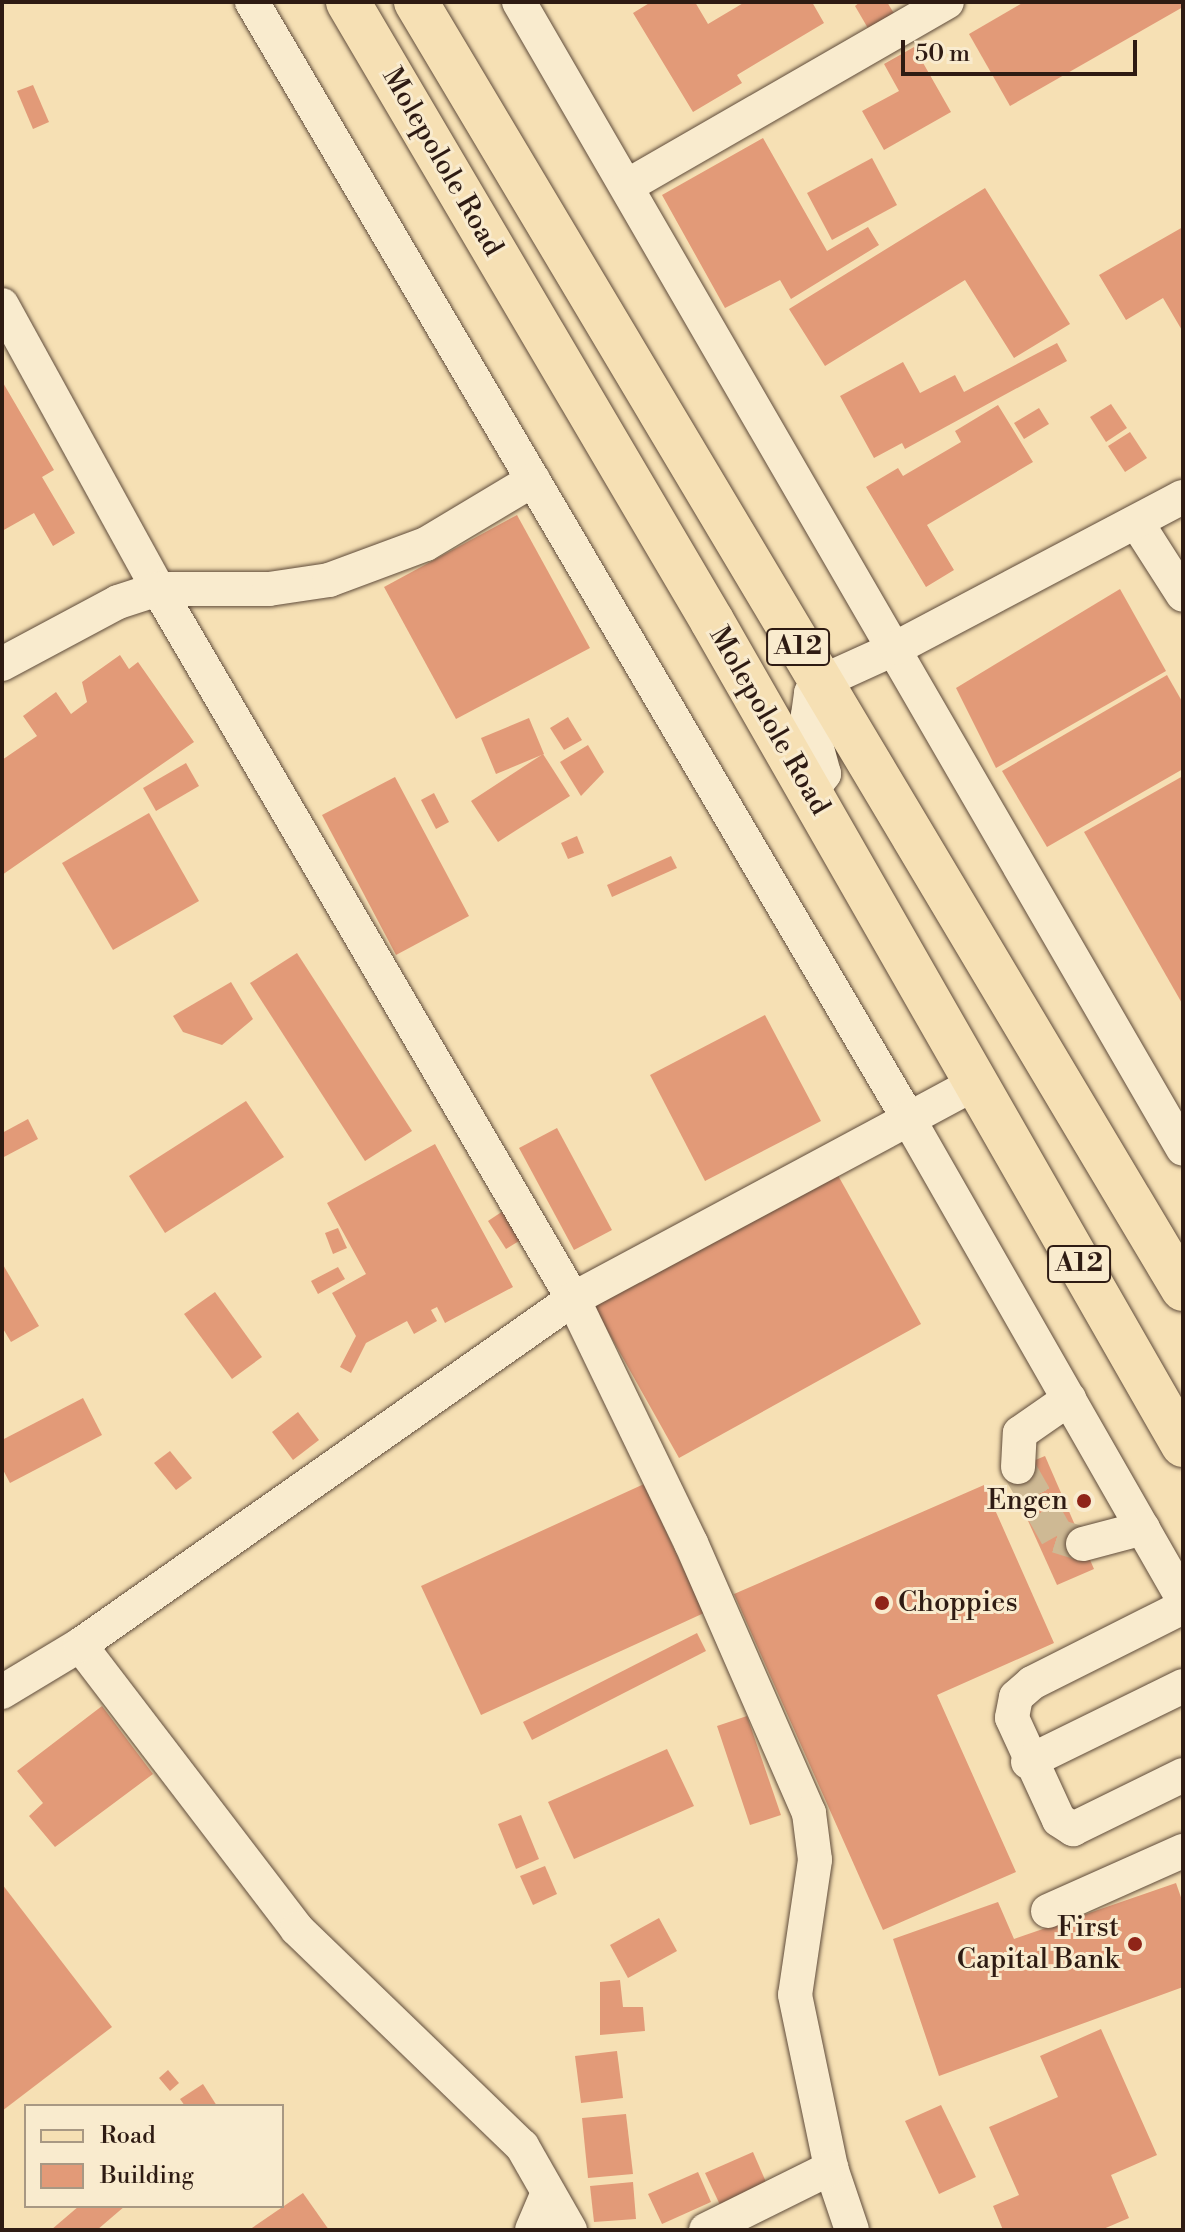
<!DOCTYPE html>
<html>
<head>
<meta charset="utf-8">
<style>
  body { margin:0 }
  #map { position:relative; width:1185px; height:2232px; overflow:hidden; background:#f6e0b4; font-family:"Libre Bodoni",serif }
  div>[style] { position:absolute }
  .building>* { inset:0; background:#e29a78 }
  .minor-tunnel>* { height:34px; margin-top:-17px; transform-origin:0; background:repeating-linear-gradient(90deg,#ceb994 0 34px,transparent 0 51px) }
  .roads { filter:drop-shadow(0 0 2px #604c3b) drop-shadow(0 0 2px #604c3b) }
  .minor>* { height:34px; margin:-17px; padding:0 17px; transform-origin:17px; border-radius:17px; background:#f9ebce }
  .major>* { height:44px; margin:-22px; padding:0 22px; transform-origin:22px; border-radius:22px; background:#f6e0b4 }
  .dots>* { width:22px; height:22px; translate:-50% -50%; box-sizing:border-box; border:4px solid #f9ebce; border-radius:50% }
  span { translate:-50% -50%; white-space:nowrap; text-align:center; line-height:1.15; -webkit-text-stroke:6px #f9ebce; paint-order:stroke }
  .shield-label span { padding:2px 6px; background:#f9ebce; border:2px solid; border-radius:6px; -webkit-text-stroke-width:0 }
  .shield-label { font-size:26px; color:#2e1b13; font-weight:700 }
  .street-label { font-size:28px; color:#2e1b13 }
  .poi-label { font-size:28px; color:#2e1b13 }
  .right { translate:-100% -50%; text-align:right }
  .left { translate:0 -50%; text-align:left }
  .frame { position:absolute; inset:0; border:4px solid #2e1b13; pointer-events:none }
  .legend { position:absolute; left:24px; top:2104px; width:260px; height:104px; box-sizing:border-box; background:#f9ebce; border:2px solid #a89883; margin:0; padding:10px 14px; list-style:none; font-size:24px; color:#2e1b13 }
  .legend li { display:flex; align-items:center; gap:16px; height:40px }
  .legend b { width:40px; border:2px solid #a89883 }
  .scale { position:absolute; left:901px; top:40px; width:236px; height:36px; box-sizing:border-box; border:4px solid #2e1b13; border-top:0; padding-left:10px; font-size:24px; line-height:28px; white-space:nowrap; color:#2e1b13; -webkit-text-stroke:6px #f9ebce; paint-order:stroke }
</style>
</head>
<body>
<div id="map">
  <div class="building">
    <i style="clip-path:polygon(651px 2px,695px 2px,708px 24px,745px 2px,812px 2px,824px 23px,737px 75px,742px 83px,693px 112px,633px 13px)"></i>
    <i style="clip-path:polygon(860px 2px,887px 2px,895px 15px,869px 30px,855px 6px)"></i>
    <i style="clip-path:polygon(1024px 2px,1183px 2px,1183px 7px,1010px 106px,969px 34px)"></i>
    <i style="clip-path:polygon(914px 47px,951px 112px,884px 150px,862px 111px,899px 91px,884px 64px)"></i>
    <i style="clip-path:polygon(33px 85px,49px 122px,33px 129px,17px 91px)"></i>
    <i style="clip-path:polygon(763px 138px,827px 251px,868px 227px,879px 245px,791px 299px,780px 280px,725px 308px,662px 195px)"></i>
    <i style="clip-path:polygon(872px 158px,897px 205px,832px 240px,807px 193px)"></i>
    <i style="clip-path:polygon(985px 188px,1070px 324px,1014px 358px,965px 280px,825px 366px,789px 309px)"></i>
    <i style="clip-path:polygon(1183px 227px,1183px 332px,1163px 298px,1126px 320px,1099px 275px)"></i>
    <i style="clip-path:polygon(1057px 343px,1067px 361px,905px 449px,902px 443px,874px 458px,840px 396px,903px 362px,920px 393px,955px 375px,964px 392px)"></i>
    <i style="clip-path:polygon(2px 381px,54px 470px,42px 477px,75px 533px,53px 546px,34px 513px,2px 531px)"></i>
    <i style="clip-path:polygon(1111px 404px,1127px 428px,1106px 442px,1090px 417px)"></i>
    <i style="clip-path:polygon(998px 405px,1033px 462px,927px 525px,954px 570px,926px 587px,866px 487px,898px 468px,903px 476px,961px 442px,955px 431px)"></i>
    <i style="clip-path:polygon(1039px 408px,1049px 424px,1024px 439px,1014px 423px)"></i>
    <i style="clip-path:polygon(1130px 432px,1147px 458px,1125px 472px,1108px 446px)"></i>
    <i style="clip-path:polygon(517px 515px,590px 648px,456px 719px,384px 587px)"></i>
    <i style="clip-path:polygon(1120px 589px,1166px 671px,996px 768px,956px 688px)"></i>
    <i style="clip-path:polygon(120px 655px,129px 669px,138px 662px,194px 742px,2px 875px,2px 760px,37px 736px,23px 716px,56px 692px,71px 714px,87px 702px,82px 682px)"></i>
    <i style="clip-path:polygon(1167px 675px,1183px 703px,1183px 769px,1047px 847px,1002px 771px)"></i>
    <i style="clip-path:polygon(568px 717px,582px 740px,564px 750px,550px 728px)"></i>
    <i style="clip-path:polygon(529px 718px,544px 754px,496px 774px,481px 738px)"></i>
    <i style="clip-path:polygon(588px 745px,604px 772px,581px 796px,560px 762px)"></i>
    <i style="clip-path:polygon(543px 754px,570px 796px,498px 842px,471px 801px)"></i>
    <i style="clip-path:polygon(186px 763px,199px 786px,156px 811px,143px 788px)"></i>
    <i style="clip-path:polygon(1183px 776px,1183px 1005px,1084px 832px)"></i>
    <i style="clip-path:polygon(395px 777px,469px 916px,396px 955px,322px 815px)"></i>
    <i style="clip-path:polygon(434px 793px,449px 822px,436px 829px,421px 800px)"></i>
    <i style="clip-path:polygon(149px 813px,199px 901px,113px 950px,62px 863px)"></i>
    <i style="clip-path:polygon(577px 836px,584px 853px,568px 859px,561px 843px)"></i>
    <i style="clip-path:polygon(671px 856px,677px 868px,612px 897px,607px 885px)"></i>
    <i style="clip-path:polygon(297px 953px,412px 1131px,365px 1161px,250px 983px)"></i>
    <i style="clip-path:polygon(231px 982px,253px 1019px,222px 1045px,183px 1032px,173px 1016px)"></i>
    <i style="clip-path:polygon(765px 1015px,821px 1121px,705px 1181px,650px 1075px)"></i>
    <i style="clip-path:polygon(246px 1101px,284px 1157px,165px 1233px,129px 1176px)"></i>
    <i style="clip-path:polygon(28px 1119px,38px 1139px,2px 1158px,2px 1133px)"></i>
    <i style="clip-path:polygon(557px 1128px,612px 1230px,574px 1250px,519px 1148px)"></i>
    <i style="clip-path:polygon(435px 1144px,513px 1287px,445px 1323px,437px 1307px,431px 1310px,437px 1321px,414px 1334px,407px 1321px,366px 1343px,351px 1373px,340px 1367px,356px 1336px,332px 1293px,366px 1274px,327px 1203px)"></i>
    <i style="clip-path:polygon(835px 1170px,921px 1324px,679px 1458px,592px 1303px)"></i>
    <i style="clip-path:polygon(506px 1209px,524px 1238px,506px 1249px,488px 1221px)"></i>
    <i style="clip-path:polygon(338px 1228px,347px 1248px,333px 1254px,325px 1233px)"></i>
    <i style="clip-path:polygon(2px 1263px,39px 1326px,11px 1342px,2px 1327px)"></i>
    <i style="clip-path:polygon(338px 1267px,345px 1279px,318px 1294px,311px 1281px)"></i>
    <i style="clip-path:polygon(215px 1292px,262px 1357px,232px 1379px,184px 1314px)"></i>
    <i style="clip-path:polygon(83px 1398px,102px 1435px,10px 1483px,2px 1468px,2px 1440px)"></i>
    <i style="clip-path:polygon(298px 1412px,319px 1440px,293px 1460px,272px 1432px)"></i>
    <i style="clip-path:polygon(170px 1451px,192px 1478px,176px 1490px,154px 1463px)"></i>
    <i style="clip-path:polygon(1045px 1456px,1094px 1569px,1057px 1585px,1006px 1472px)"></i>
    <i style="clip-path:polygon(644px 1484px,704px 1613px,481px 1715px,421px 1586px)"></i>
    <i style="clip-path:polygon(984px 1485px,1054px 1643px,937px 1695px,1016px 1872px,883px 1930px,734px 1594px)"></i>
    <i style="clip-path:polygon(697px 1633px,706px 1651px,532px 1740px,523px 1722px)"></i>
    <i style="clip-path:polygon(102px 1706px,153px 1774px,55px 1847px,29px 1816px,43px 1803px,17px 1771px)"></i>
    <i style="clip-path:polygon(747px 1716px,781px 1815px,750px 1825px,717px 1726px)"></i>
    <i style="clip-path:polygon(667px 1749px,694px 1806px,574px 1859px,548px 1802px)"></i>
    <i style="clip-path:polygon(521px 1815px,539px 1859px,516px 1869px,498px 1824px)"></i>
    <i style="clip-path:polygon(545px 1866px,557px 1894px,533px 1905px,520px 1876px)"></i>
    <i style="clip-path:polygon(1176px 1883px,1183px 1903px,1183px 1987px,939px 2076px,893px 1939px,998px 1902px,1014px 1939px)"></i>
    <i style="clip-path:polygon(2px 1884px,112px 2027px,2px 2111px)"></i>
    <i style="clip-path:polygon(659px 1918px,677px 1951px,628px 1978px,610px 1945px)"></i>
    <i style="clip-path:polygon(620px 1980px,623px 2007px,643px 2007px,645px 2031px,600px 2035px,600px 1982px)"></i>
    <i style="clip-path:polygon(1101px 2029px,1157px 2155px,1111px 2175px,1129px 2218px,1101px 2230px,1003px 2230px,993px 2206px,1019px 2195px,989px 2127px,1058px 2097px,1040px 2056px)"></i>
    <i style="clip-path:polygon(617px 2051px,623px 2098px,581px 2103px,575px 2056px)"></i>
    <i style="clip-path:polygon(168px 2070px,179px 2083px,170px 2091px,159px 2078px)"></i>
    <i style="clip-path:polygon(203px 2084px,217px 2106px,185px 2106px,180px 2099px)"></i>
    <i style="clip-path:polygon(941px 2105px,976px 2177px,939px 2194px,905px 2121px)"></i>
    <i style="clip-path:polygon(626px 2114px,633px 2174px,588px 2178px,582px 2118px)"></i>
    <i style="clip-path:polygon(753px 2152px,769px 2189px,721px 2207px,705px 2173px)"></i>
    <i style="clip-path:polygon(698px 2172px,711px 2202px,662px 2224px,648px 2194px)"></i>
    <i style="clip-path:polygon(633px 2182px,636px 2219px,594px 2222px,590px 2186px)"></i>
    <i style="clip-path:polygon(303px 2193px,329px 2230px,249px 2230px)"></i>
    <i style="clip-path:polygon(79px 2206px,125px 2206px,97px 2230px,51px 2230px)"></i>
  </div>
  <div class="minor-tunnel">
    <i style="left:1018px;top:1467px;width:79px;rotate:60.5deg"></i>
    <i style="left:1057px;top:1536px;width:27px;rotate:17deg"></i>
  </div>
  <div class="roads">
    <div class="minor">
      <i style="left:252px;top:2px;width:1295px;rotate:59.55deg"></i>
      <i style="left:908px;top:1118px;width:554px;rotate:60.24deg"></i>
      <i style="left:519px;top:2px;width:1325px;rotate:59.93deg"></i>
      <i style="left:627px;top:186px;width:369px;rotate:-29.9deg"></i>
      <i style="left:2px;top:305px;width:324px;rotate:61.2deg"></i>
      <i style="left:158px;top:589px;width:822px;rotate:59.69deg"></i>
      <i style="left:573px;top:1299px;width:271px;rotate:64.2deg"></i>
      <i style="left:691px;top:1543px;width:295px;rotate:66.4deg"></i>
      <i style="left:809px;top:1813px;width:47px;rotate:82.7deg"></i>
      <i style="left:815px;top:1860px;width:136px;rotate:98.4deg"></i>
      <i style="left:795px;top:1995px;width:177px;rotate:78.2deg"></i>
      <i style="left:831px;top:2168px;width:65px;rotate:71.3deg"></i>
      <i style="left:1137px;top:523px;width:85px;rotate:57.4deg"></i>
      <i style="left:2px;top:664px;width:132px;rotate:-28.1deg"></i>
      <i style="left:118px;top:602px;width:42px;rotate:-18deg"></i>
      <i style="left:158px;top:589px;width:111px"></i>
      <i style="left:269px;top:589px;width:61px;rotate:-8.5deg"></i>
      <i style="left:329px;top:580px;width:103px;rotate:-20.4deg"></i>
      <i style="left:426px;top:544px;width:125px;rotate:-30.9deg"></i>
      <i style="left:810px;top:793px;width:24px;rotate:-54deg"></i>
      <i style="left:824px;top:774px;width:61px;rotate:-105.2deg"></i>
      <i style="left:808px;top:715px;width:22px;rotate:-82deg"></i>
      <i style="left:811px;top:693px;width:13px;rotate:-51deg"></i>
      <i style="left:819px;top:683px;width:85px;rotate:-24.4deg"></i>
      <i style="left:896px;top:648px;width:324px;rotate:-27.8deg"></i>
      <i style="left:1018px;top:1467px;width:34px;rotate:-87deg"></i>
      <i style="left:1020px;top:1433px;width:60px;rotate:-34.8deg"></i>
      <i style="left:1083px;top:1544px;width:62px;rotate:-14.9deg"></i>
      <i style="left:1183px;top:1607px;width:169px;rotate:153.3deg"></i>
      <i style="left:1032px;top:1683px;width:21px;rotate:139deg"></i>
      <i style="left:1016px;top:1697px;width:21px;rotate:101deg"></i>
      <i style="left:1012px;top:1718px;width:112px;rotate:65.3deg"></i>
      <i style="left:1059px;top:1820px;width:17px;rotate:33deg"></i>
      <i style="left:1073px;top:1829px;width:123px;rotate:-26.1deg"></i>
      <i style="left:80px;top:1645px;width:357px;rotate:52.6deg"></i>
      <i style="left:297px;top:1929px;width:313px;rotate:44deg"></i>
      <i style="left:522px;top:2146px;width:97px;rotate:60.3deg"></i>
      <i style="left:2px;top:1692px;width:91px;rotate:-31.1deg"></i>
      <i style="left:80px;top:1645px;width:602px;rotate:-35.06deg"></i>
      <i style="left:573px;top:1299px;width:457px;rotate:-28.2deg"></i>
      <i style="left:1028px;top:1762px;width:173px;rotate:-26.1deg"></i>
      <i style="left:1048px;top:1911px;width:148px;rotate:-24deg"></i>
      <i style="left:532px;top:2230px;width:38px;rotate:-67deg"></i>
      <i style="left:706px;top:2230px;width:140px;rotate:-26.4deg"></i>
    </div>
    <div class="major">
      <i style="left:348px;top:2px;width:718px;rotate:59.54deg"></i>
      <i style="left:712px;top:621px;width:949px;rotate:60.25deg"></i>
      <i style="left:416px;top:2px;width:1498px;rotate:59.21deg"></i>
    </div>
  </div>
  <div class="dots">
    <i style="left:1084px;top:1501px;background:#8f2418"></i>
    <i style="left:882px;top:1603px;background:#8f2418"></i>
    <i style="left:1135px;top:1944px;background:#8f2418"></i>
  </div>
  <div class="shield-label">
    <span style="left:798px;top:647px">A12</span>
    <span style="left:1079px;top:1264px">A12</span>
  </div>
  <div class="street-label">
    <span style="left:442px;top:162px;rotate:60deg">Molepolole Road</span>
    <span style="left:769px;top:721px;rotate:60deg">Molepolole Road</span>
  </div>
  <div class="poi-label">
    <span class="right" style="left:1068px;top:1501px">Engen</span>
    <span class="left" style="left:898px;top:1603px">Choppies</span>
    <span class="right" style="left:1119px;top:1944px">First<br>Capital Bank</span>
  </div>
  <div class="frame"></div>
  <ul class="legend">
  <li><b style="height:10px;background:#f6e0b4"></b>Road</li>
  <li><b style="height:22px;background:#e29a78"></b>Building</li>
  </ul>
  <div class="scale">50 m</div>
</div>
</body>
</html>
